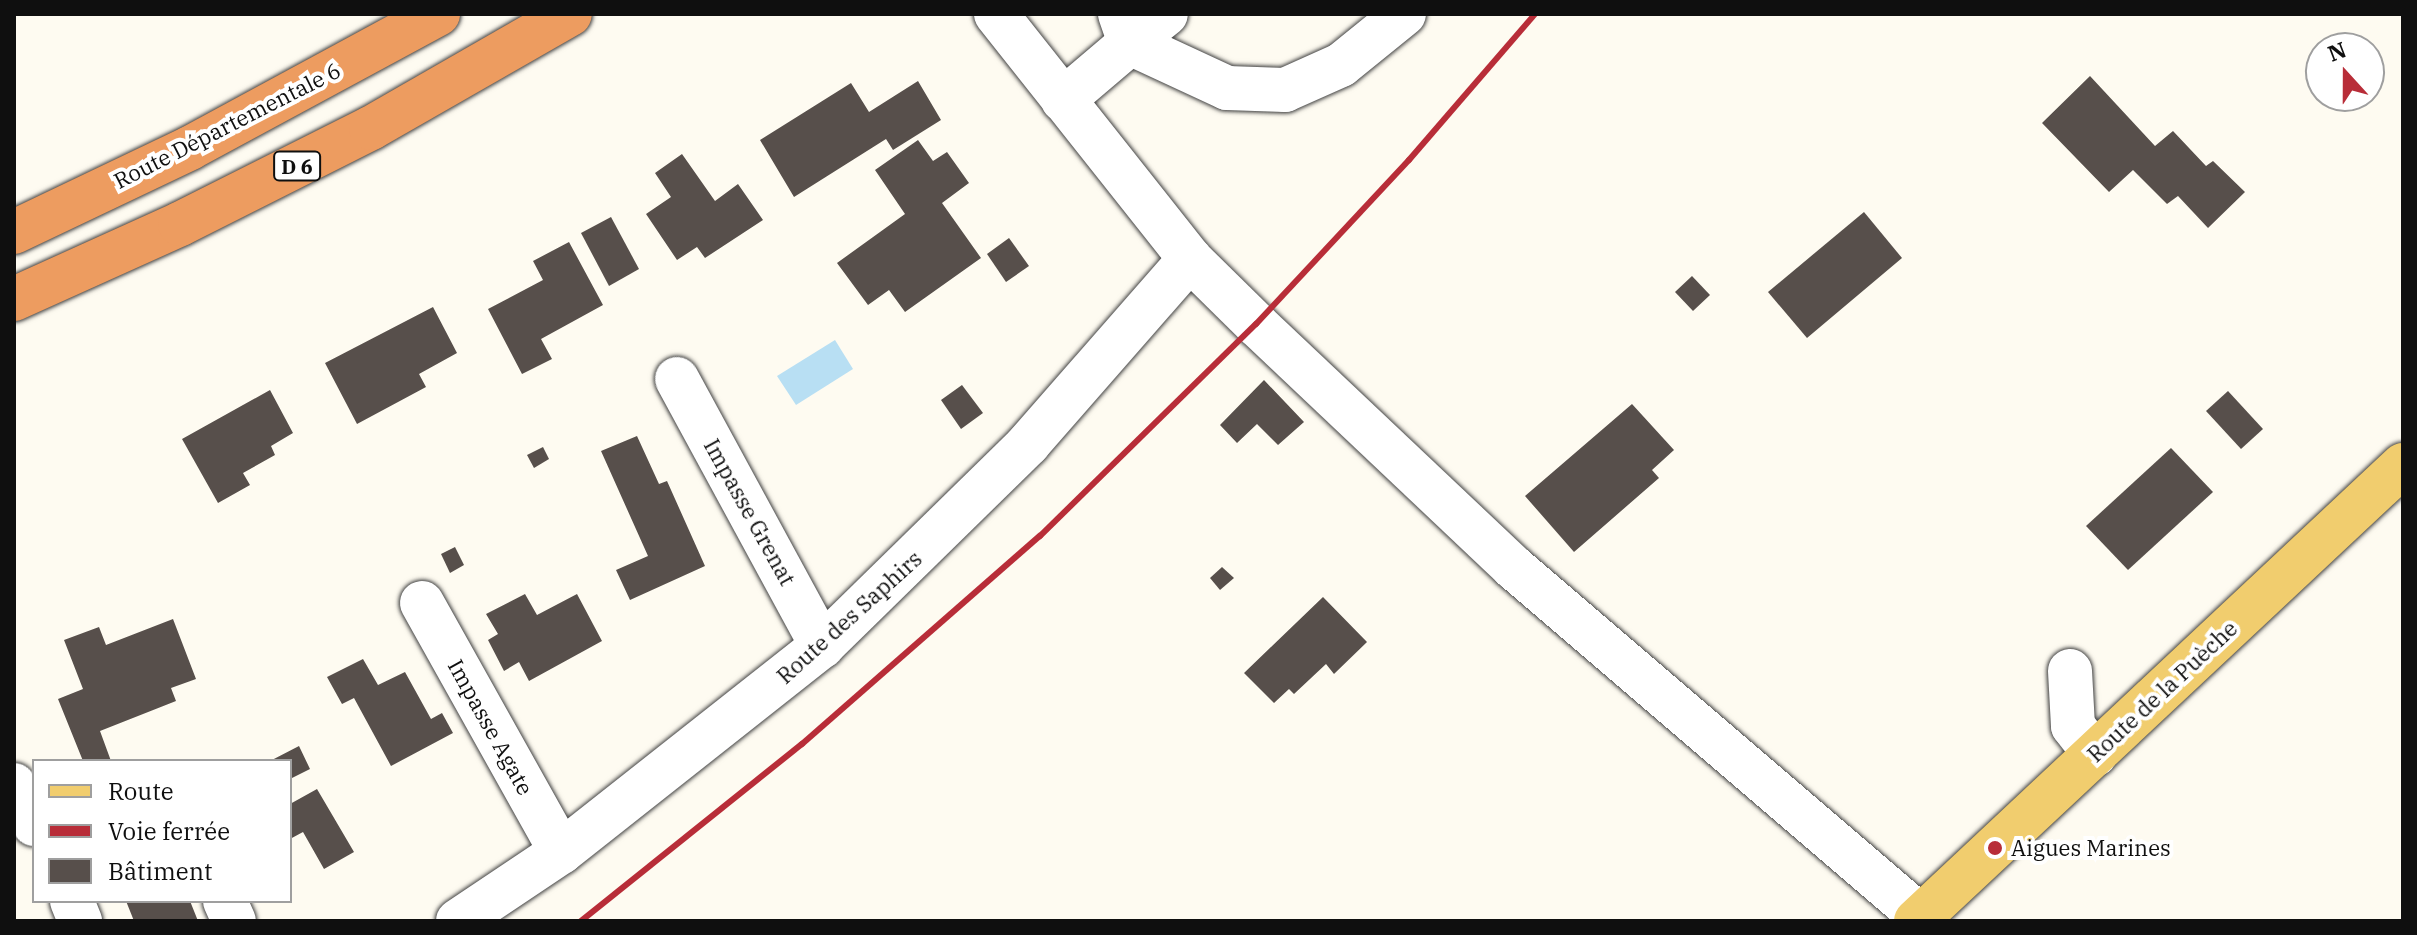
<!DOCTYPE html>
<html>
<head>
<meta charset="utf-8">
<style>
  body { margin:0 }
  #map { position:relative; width:2417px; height:935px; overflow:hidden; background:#fefbf1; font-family:"IBM Plex Serif",serif }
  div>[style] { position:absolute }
  .water>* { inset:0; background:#b8dff3 }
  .building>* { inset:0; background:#574f4b }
  .roads { filter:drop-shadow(0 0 2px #424242) drop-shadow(0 0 2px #424242) }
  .minor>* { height:44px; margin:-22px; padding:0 22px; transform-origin:22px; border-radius:22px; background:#fff }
  .major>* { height:44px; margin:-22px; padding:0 22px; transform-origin:22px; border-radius:22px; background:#f1cd6e }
  .highway>* { height:44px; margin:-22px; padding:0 22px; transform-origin:22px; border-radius:22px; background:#ed9c60 }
  .rail>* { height:6px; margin:-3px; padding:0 3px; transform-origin:3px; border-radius:3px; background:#b82d38 }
  .dots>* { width:22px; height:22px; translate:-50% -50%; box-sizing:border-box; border:4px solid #fff; border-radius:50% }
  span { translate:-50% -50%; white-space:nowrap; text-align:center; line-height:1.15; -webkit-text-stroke:8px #fff; paint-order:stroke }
  .shield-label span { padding:2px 6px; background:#fff; border:2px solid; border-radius:6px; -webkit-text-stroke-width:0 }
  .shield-label { font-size:20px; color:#0f0f0f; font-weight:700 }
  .street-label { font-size:22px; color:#0f0f0f }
  .poi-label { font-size:22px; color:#0f0f0f }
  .left { translate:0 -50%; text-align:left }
  .frame { position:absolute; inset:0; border:16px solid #0f0f0f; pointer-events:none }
  .legend { position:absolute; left:32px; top:759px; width:260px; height:144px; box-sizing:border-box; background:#fff; border:2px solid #9f9f9f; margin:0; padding:10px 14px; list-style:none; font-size:24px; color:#0f0f0f }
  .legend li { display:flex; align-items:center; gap:16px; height:40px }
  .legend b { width:40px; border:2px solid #9f9f9f }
  .north { position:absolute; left:2305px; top:32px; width:80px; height:80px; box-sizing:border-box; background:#fff; border:2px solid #9f9f9f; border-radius:50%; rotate:339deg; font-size:22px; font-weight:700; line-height:32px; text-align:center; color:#0f0f0f }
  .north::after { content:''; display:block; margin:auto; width:28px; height:36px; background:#b82d38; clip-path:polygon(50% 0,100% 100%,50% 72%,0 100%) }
</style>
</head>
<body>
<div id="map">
  <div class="water">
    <i style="clip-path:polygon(835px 340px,853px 369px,796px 405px,777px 376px)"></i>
  </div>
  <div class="building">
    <i style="clip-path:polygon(2090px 76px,2155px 146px,2173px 131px,2206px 166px,2213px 161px,2245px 192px,2208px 228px,2178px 196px,2167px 204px,2133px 170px,2109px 192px,2042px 123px)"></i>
    <i style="clip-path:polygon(918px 81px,941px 120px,893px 150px,886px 139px,794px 197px,760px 140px,851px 83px,869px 112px)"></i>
    <i style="clip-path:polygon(918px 140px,933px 161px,947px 152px,969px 183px,942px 203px,981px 258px,905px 312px,889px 290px,868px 305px,837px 263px,905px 214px,875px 170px)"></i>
    <i style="clip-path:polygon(682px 154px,715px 201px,738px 184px,763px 220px,705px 258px,697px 247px,677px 260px,646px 214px,671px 197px,655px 173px)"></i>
    <i style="clip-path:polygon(1864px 212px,1902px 258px,1807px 338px,1768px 292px)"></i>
    <i style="clip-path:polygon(611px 217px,639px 269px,609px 286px,581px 233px)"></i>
    <i style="clip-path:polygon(1009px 238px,1029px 266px,1006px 282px,987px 254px)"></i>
    <i style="clip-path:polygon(569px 242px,603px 305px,541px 339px,552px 359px,522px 374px,488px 309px,543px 280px,533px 261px)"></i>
    <i style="clip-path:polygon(1692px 276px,1710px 295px,1693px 311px,1675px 292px)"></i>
    <i style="clip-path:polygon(433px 307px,457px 353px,419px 374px,426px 387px,357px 424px,325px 363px)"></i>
    <i style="clip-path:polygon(1264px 380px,1304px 422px,1278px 445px,1257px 424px,1237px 443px,1220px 425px)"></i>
    <i style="clip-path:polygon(962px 385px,983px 413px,961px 429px,941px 400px)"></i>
    <i style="clip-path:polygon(270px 390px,293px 433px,271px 446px,275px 455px,243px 473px,250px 485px,218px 503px,182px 439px)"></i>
    <i style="clip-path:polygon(2228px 391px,2263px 429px,2241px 449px,2206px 411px)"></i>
    <i style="clip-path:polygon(1632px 404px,1674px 450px,1652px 470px,1659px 478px,1574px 552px,1525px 496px)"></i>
    <i style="clip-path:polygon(637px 436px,659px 484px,667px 481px,705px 566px,630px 600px,616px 570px,648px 556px,601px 451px)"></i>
    <i style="clip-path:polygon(543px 447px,549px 459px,534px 468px,527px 455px)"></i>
    <i style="clip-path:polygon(2171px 448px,2213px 492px,2128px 570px,2086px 526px)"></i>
    <i style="clip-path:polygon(455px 547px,464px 565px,450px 573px,441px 554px)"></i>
    <i style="clip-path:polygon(1222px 567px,1234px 578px,1220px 590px,1210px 578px)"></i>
    <i style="clip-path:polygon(525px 594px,537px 615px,577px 594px,602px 641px,529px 681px,519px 662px,504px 671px,488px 640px,498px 634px,486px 614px)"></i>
    <i style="clip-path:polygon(1323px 597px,1367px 642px,1334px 674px,1326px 664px,1294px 694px,1289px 689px,1274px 703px,1244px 673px)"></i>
    <i style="clip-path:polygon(173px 619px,196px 679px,171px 688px,176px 701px,100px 731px,111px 761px,83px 761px,58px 699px,83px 689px,64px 640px,99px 627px,106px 645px)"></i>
    <i style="clip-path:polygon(363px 659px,378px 685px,405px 672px,431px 719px,442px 713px,453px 733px,391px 766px,354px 698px,342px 704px,327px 677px)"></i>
    <i style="clip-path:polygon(299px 746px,310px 769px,290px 779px,290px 761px,270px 761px)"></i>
    <i style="clip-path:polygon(317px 789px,354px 852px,324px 869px,303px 832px,290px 839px,290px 804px)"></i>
    <i style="clip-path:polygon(126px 901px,190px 901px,198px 921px,134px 921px)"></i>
  </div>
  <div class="roads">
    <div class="minor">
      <i style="left:996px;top:14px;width:313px;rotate:51.6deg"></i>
      <i style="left:1190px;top:259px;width:93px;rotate:44.6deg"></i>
      <i style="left:1256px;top:324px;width:354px;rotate:43.4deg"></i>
      <i style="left:1513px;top:567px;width:544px;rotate:40.6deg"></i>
      <i style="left:1120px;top:14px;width:31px;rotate:71deg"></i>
      <i style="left:1130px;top:43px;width:46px;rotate:-38.9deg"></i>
      <i style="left:1063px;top:100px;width:88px;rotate:-40.4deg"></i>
      <i style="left:1130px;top:43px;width:107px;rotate:24.9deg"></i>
      <i style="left:1227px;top:88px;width:58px;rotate:2deg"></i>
      <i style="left:1285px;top:90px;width:61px;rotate:-24.1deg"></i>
      <i style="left:1341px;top:65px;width:81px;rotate:-39deg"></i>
      <i style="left:677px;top:379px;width:304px;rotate:61.5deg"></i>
      <i style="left:422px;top:603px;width:285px;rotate:60.8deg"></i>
      <i style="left:2070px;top:671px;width:55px;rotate:86.9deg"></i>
      <i style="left:2073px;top:726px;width:36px;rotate:52deg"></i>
      <i style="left:14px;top:785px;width:44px;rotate:62.9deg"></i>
      <i style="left:72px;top:901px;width:22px;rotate:68deg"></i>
      <i style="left:225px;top:901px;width:22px;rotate:66deg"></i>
      <i style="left:458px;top:921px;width:124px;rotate:-33.8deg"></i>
      <i style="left:561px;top:852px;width:333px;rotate:-38.3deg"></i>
      <i style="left:822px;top:646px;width:289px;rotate:-44.4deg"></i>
      <i style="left:1028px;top:444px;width:246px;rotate:-48.8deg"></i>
    </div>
    <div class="major">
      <i style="left:1916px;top:921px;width:667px;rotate:-43.12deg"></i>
    </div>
    <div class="highway">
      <i style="left:14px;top:232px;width:195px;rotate:-25.5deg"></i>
      <i style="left:190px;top:148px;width:282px;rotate:-28.4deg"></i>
      <i style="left:14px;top:299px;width:182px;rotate:-24.3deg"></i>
      <i style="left:180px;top:224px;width:214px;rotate:-26.7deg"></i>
      <i style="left:371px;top:128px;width:229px;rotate:-29.8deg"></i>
    </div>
  </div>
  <div class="rail">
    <i style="left:581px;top:921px;width:283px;rotate:-38.7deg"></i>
    <i style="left:802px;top:744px;width:316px;rotate:-41.2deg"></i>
    <i style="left:1040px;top:536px;width:303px;rotate:-44.5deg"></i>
    <i style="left:1256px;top:324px;width:224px;rotate:-47deg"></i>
    <i style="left:1409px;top:160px;width:193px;rotate:-49.2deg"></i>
  </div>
  <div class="dots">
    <i style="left:1995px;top:848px;background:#b82d38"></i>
  </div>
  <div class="shield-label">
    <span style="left:297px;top:166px">D 6</span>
  </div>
  <div class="street-label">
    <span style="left:227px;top:125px;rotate:-27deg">Route Départementale 6</span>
    <span style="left:750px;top:512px;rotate:61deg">Impasse Grenat</span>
    <span style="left:849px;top:617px;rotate:-42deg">Route des Saphirs</span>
    <span style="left:2162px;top:691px;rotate:-43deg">Route de la Puèche</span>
    <span style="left:491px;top:727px;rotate:61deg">Impasse Agate</span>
  </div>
  <div class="poi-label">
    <span class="left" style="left:2011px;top:848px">Aigues Marines</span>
  </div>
  <div class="frame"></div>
  <ul class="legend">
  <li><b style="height:10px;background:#f1cd6e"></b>Route</li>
  <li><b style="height:10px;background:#b82d38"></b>Voie ferrée</li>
  <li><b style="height:22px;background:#574f4b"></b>Bâtiment</li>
  </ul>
  <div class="north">N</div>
</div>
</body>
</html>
